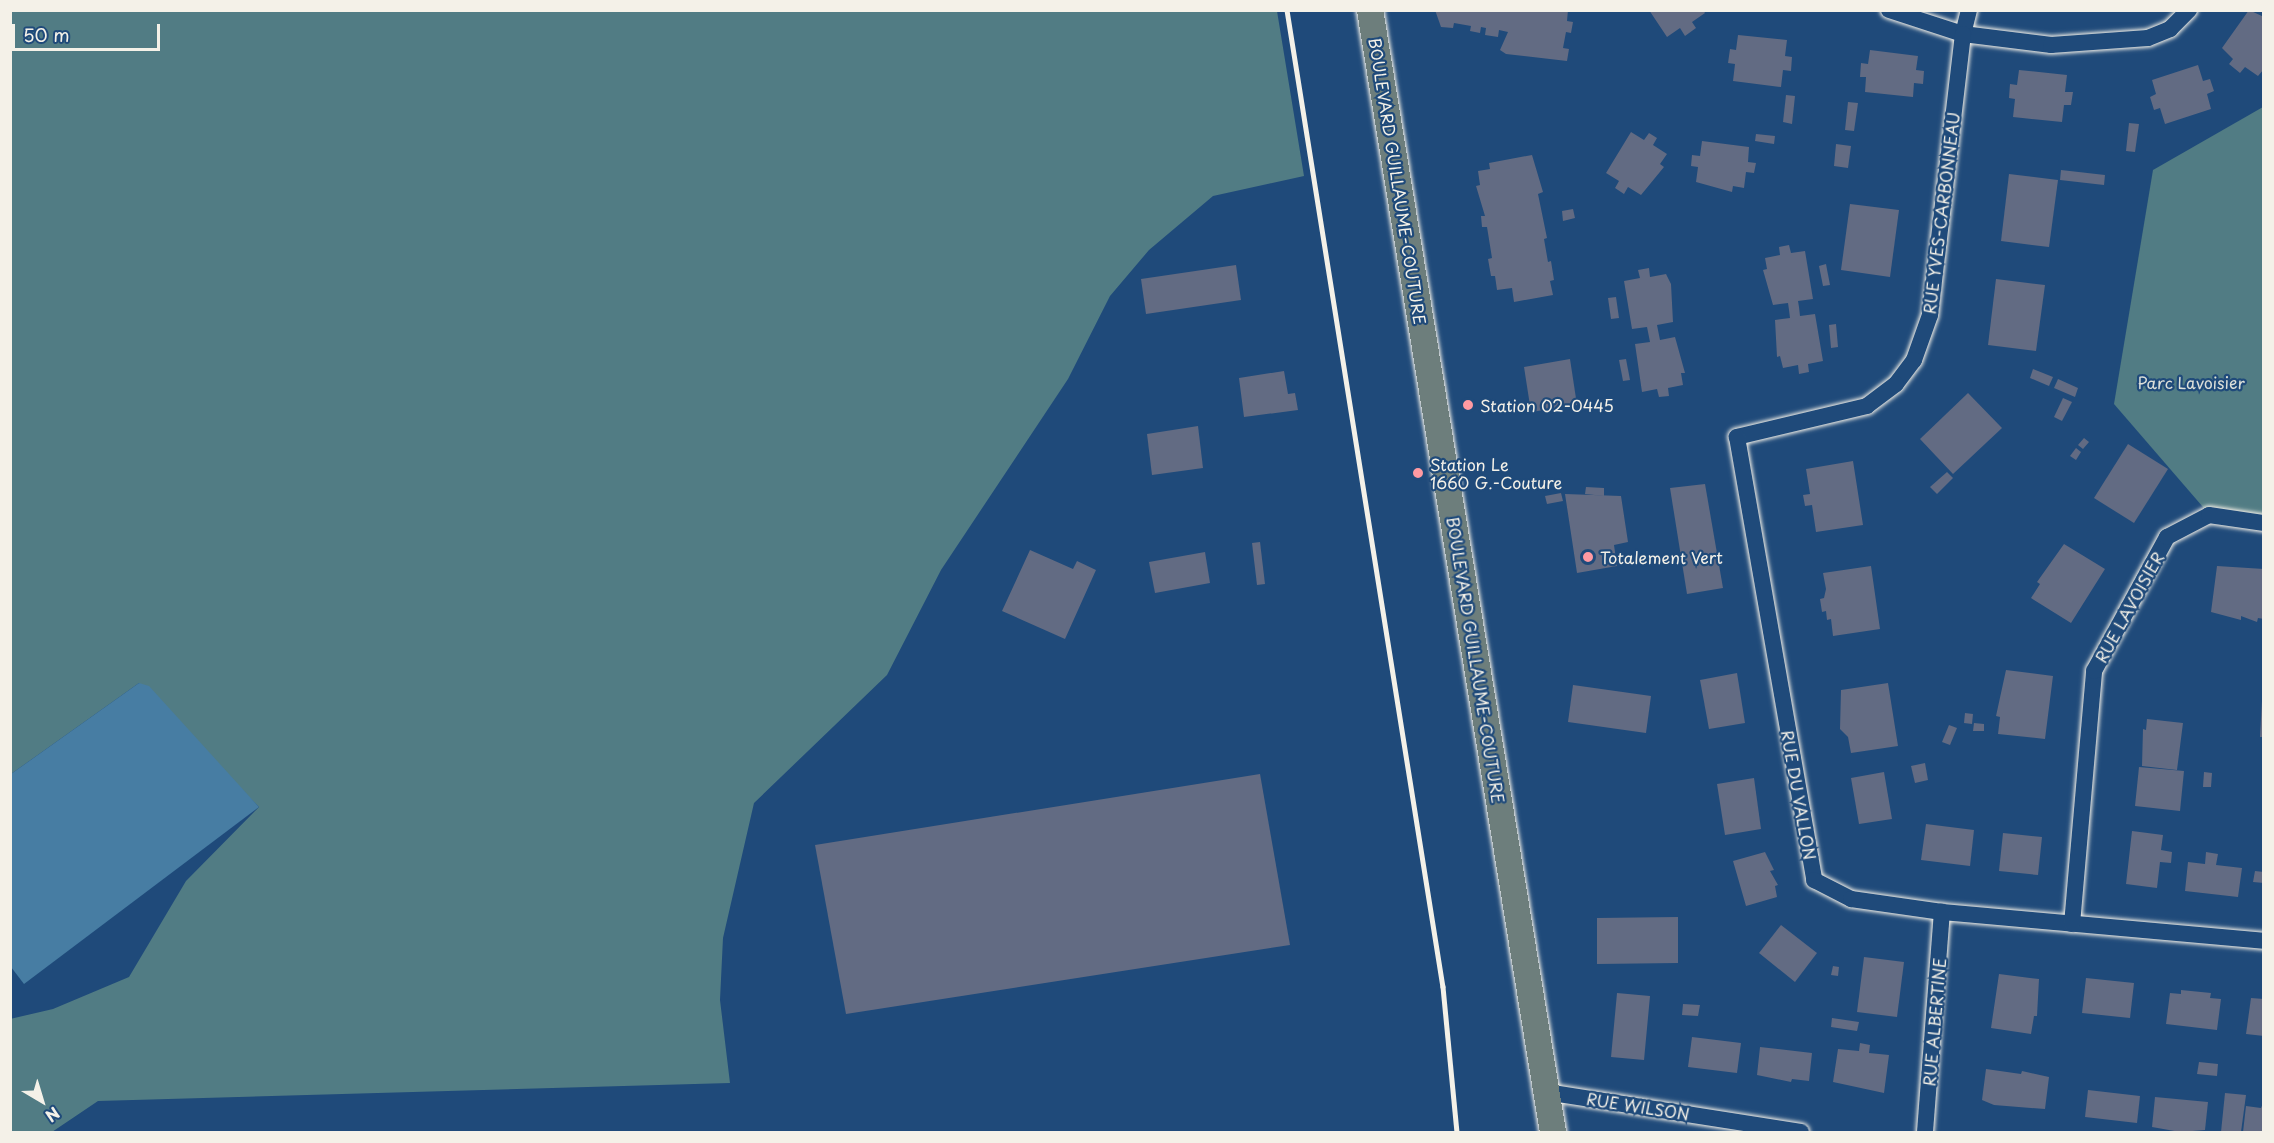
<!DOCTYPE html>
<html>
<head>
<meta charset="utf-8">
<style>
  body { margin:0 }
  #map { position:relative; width:2274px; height:1143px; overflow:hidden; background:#1f4a7a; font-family:"Playpen Sans",sans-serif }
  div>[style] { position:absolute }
  .green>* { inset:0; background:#517c84 }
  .water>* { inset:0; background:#477da3 }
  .building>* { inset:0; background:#626b83 }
  .roads { filter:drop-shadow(0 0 2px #f4f1e8) drop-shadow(0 0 2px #f4f1e8) }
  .street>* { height:16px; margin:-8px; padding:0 8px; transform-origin:8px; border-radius:8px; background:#1f4a7a }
  .primary>* { height:26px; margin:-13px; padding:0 13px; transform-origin:13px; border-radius:13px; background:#6d7e7c }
  .rail>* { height:4.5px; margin:-2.25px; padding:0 2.25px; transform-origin:2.25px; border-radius:2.25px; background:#f4f1e8 }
  .dots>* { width:16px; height:16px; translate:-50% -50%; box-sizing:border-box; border:3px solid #1f4a7a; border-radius:50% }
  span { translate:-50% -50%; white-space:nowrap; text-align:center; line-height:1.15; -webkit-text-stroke:4.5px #1f4a7a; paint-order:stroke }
  .street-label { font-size:16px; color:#f4f1e8 }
  .park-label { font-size:16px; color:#dcdfd9 }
  .poi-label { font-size:16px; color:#f4f1e8 }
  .left { translate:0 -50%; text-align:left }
  .frame { position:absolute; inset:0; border:12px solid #f4f1e8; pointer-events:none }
  .north { position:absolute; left:12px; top:1071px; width:60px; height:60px; -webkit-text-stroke:4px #1f4a7a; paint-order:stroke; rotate:142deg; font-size:16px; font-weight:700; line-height:24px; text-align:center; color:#f4f1e8 }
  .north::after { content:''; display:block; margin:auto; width:21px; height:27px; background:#f4f1e8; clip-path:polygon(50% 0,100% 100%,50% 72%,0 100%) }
  .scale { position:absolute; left:12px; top:24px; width:148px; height:27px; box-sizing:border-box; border:3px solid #f4f1e8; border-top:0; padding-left:8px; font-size:18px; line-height:21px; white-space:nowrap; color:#f4f1e8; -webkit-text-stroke:4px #1f4a7a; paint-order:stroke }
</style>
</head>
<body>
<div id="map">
  <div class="green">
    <i style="clip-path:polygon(11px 11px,1277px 11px,1304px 176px,1213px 196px,1149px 250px,1110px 296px,1068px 379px,941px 570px,887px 675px,754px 803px,723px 938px,720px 1000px,730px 1083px,98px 1101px,52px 1132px,11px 1132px,10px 1019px,53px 1009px,129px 977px,186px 881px,259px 807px,139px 683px,11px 774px)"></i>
    <i style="clip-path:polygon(2263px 107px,2263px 523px,2209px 514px,2114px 404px,2153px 170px)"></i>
  </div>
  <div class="water">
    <i style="clip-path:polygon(139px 683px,149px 686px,259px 807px,24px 984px,11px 967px,11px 774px)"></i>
  </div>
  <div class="building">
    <i style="clip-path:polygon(1435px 10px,1568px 10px,1567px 21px,1573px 22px,1571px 33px,1566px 32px,1563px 48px,1569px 49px,1567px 61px,1506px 54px,1500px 50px,1508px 32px,1499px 30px,1498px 37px,1485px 35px,1486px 28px,1481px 27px,1480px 33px,1470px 31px,1471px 26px,1454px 23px,1453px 28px,1441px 27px)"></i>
    <i style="clip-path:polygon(1649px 10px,1703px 10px,1705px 13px,1692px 22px,1696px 28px,1685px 36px,1680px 28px,1667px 37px)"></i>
    <i style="clip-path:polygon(2249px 10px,2264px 17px,2264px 69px,2258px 76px,2245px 67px,2240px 73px,2229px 64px,2233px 59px,2222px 48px)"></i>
    <i style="clip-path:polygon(1738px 35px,1787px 40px,1785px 56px,1792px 57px,1791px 71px,1783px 70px,1781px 87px,1733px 81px,1735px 64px,1728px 63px,1730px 49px,1736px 50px)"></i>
    <i style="clip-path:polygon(1870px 50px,1918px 56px,1916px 70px,1924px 71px,1923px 84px,1914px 83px,1913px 97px,1865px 92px,1866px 77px,1860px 77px,1861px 63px,1868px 64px)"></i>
    <i style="clip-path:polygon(2198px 65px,2203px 81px,2210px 79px,2214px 91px,2207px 94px,2211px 109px,2165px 124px,2160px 108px,2154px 110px,2150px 97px,2156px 94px,2152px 80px)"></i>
    <i style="clip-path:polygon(2019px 70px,2067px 75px,2065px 92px,2073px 92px,2071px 105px,2064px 105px,2062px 122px,2013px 117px,2015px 99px,2009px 98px,2010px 84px,2017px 85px)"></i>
    <i style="clip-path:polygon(1786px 95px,1795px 96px,1792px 124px,1783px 122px)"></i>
    <i style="clip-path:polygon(1848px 102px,1858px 103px,1854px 131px,1845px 130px)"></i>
    <i style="clip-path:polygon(2129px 123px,2139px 124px,2135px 152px,2126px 151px)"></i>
    <i style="clip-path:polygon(1631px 132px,1644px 140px,1649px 133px,1657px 138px,1653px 145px,1667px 154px,1660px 164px,1664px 167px,1641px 195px,1628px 187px,1624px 194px,1615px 188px,1619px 181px,1606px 173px)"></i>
    <i style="clip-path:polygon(1756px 134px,1775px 136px,1774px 144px,1755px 141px)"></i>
    <i style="clip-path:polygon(1702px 141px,1749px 147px,1748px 162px,1756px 163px,1754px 173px,1746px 172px,1744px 188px,1733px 186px,1732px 192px,1696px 182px,1698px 167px,1691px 166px,1692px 155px,1700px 156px)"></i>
    <i style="clip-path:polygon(1836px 144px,1851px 146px,1848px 168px,1834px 166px)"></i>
    <i style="clip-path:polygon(1532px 155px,1543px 192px,1538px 194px,1547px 238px,1544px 239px,1548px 262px,1551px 261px,1554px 280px,1550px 281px,1553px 295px,1514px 302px,1512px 288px,1497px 290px,1495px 276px,1491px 276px,1488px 259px,1492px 258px,1487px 227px,1482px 227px,1481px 216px,1485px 216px,1476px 186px,1480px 185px,1478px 171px,1490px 169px,1489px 163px)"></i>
    <i style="clip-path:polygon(2061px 170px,2105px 175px,2104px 185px,2060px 180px)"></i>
    <i style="clip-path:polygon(2009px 174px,2058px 180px,2049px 247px,2001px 241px)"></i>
    <i style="clip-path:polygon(1850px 204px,1899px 210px,1890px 277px,1841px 270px)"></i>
    <i style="clip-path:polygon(1573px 209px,1575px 218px,1563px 221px,1562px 211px)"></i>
    <i style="clip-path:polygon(1789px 245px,1791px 253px,1805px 251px,1813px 299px,1798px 301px,1799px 307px,1800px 316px,1815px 314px,1823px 361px,1808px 364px,1809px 372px,1799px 374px,1798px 365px,1783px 368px,1780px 356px,1777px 357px,1775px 320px,1790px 318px,1789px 310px,1788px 303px,1773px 305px,1763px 270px,1767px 269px,1765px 258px,1780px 255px,1779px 247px)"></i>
    <i style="clip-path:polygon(1826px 264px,1830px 285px,1823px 286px,1819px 266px)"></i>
    <i style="clip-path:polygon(1236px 265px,1241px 300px,1146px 314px,1141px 279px)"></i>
    <i style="clip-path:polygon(1649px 268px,1650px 277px,1666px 274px,1671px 284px,1673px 322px,1657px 325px,1660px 340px,1675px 337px,1685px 373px,1681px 373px,1683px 385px,1668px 388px,1669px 396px,1659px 397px,1657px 389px,1642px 392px,1635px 344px,1650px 342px,1647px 327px,1632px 329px,1624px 281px,1640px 278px,1638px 270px)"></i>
    <i style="clip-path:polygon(1996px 279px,2045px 285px,2036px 351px,1988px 345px)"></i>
    <i style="clip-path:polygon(1616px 297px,1619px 318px,1611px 319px,1608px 298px)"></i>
    <i style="clip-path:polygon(1836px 324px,1838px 347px,1831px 348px,1829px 325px)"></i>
    <i style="clip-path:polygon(1570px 359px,1577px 405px,1531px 412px,1524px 367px)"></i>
    <i style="clip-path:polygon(1626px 359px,1630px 380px,1623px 381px,1619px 360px)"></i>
    <i style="clip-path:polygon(2033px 369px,2053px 377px,2049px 386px,2030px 378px)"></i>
    <i style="clip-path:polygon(1284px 371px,1288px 394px,1295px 393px,1298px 410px,1244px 417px,1239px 378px)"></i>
    <i style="clip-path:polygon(2058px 379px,2078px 388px,2075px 397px,2054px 388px)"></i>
    <i style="clip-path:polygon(1968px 393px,2002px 428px,1953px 474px,1920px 439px)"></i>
    <i style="clip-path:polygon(2063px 398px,2072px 402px,2062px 421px,2054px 417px)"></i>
    <i style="clip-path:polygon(1198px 426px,1203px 468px,1152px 475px,1147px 434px)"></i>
    <i style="clip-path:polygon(2084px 438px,2089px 442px,2083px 449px,2078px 445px)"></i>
    <i style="clip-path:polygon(2128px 444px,2168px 469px,2134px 523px,2094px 498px)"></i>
    <i style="clip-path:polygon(2076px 448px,2081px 452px,2076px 460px,2070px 456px)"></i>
    <i style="clip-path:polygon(1853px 461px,1863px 525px,1816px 532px,1812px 505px,1805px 506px,1803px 495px,1810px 494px,1806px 469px)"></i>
    <i style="clip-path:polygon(1947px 472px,1953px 478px,1937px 494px,1930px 487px)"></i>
    <i style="clip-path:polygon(1705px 484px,1723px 588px,1687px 594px,1670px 488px)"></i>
    <i style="clip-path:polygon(1586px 487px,1604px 488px,1604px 496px,1585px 494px)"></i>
    <i style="clip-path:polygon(1561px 493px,1563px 501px,1547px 504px,1545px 496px)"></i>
    <i style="clip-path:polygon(1565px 494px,1621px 496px,1628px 542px,1614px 545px,1617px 566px,1577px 573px)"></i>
    <i style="clip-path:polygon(1260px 542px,1265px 584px,1257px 585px,1252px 543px)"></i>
    <i style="clip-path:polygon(2064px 544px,2105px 569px,2071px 623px,2031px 598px,2040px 584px,2037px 582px)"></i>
    <i style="clip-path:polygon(1030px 550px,1073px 569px,1077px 561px,1096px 570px,1065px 639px,1002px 611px)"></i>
    <i style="clip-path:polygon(1205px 552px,1210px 583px,1155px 593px,1149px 562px)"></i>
    <i style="clip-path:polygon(1871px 566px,1880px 629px,1833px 636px,1831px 619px,1827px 620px,1826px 611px,1822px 612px,1820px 599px,1824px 598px,1826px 589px,1823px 573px)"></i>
    <i style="clip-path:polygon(2217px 566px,2264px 569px,2264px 619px,2258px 618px,2257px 622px,2241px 616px,2241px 620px,2211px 612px)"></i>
    <i style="clip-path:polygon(2006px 670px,2053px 676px,2045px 739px,1998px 734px,2000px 717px,1996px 716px)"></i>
    <i style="clip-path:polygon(1737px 673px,1745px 723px,1709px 729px,1700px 680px)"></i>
    <i style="clip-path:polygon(1888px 683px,1898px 746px,1851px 753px,1848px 737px,1840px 729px,1841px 690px)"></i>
    <i style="clip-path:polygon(1573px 685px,1651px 696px,1646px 733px,1568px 722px)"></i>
    <i style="clip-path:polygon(2262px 701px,2264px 701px,2264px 737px,2260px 737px)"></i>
    <i style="clip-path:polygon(1965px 713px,1973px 714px,1972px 724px,1964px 723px)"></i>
    <i style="clip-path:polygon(2147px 719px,2183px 723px,2177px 770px,2142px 766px,2143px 729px,2146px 730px)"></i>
    <i style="clip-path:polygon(1974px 723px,1984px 724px,1984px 731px,1973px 731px)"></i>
    <i style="clip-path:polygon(1949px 725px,1957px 728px,1950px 745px,1942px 742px)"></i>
    <i style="clip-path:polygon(1925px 763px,1928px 780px,1915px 783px,1911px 766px)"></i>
    <i style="clip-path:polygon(2139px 767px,2184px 771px,2180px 811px,2135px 806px)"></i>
    <i style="clip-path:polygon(1884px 772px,1892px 819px,1859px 824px,1851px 778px)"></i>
    <i style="clip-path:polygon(2204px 772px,2212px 773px,2211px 787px,2203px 787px)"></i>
    <i style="clip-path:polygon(1260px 774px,1290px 945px,846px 1014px,815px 845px)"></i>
    <i style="clip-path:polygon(1754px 778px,1761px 829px,1725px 835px,1717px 784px)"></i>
    <i style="clip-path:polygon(1926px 824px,1974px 830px,1970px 866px,1921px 860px)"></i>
    <i style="clip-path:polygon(2132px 831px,2163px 835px,2161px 850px,2172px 852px,2171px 863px,2160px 862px,2157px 888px,2126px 884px)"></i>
    <i style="clip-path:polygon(2003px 833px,2042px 837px,2038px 875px,1999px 871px)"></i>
    <i style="clip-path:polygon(1765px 852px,1774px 870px,1770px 871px,1778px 885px,1775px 886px,1777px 897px,1746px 906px,1733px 861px)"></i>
    <i style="clip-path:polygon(2206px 852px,2218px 854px,2216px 865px,2242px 868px,2238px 897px,2185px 891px,2188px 862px,2205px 864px)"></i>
    <i style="clip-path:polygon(2255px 871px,2264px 872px,2264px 883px,2253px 882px)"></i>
    <i style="clip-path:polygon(1678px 917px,1678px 963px,1597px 964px,1597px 918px)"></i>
    <i style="clip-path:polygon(1781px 925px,1817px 953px,1795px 982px,1759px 953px)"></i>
    <i style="clip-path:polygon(1864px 957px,1904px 962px,1897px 1017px,1857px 1012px)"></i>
    <i style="clip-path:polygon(1833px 966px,1839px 967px,1838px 976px,1831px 975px)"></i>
    <i style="clip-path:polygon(1999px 974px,2039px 979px,2037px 1016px,2034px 1016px,2031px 1034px,1991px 1028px)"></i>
    <i style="clip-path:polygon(2086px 978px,2134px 983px,2130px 1018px,2082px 1013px)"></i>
    <i style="clip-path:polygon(2181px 990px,2211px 993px,2210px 998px,2221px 999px,2217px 1030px,2166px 1024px,2170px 993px,2181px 994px)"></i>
    <i style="clip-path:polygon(1617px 993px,1650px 996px,1644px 1060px,1611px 1057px)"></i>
    <i style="clip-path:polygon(2251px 998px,2264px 999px,2264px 1036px,2246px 1034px)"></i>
    <i style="clip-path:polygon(1683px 1004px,1700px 1005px,1698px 1016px,1682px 1015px)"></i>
    <i style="clip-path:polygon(1832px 1018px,1859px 1022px,1857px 1031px,1831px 1027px)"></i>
    <i style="clip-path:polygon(1692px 1037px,1741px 1043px,1737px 1073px,1688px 1067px)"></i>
    <i style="clip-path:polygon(1860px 1043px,1870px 1045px,1869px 1053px,1889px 1055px,1884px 1093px,1833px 1082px,1838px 1049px,1859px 1051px)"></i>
    <i style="clip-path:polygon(1760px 1047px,1812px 1053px,1809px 1081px,1792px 1079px,1791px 1082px,1757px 1075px)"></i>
    <i style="clip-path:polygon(2199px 1062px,2218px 1064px,2217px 1076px,2197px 1074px)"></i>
    <i style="clip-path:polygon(1986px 1069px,2021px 1074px,2022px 1071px,2049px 1077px,2045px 1109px,1994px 1105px,1982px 1100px)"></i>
    <i style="clip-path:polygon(2088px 1090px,2140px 1096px,2137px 1123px,2085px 1117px)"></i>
    <i style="clip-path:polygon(2225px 1093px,2246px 1095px,2241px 1132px,2221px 1132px)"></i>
    <i style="clip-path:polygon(2155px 1097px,2208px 1102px,2205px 1130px,2180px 1132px,2152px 1127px)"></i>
    <i style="clip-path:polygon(2264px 1101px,2264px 1132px,2243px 1132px,2246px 1106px,2261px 1108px)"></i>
  </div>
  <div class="roads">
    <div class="street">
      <i style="left:1889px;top:10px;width:78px;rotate:18deg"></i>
      <i style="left:1963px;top:34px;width:89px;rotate:7.1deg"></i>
      <i style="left:2051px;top:45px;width:97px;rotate:-4.1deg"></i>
      <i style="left:2148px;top:38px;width:24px;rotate:-22deg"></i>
      <i style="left:2170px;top:29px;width:27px;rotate:-45deg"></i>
      <i style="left:1969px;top:10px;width:25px;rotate:104deg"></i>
      <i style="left:1963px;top:34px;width:283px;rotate:96.7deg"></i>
      <i style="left:1930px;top:315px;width:48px;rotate:109.6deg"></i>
      <i style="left:1914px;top:360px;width:30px;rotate:127deg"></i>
      <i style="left:1896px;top:384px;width:36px;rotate:143deg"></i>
      <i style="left:1867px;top:406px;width:134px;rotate:166.6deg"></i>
      <i style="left:1737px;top:437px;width:450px;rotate:80.1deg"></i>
      <i style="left:1814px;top:880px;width:42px;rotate:27.2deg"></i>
      <i style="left:1851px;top:899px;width:92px;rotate:8.1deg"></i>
      <i style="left:1942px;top:912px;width:323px;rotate:5.1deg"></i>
      <i style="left:2072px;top:924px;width:254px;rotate:-85deg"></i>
      <i style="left:2094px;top:671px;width:153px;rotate:-61.4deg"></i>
      <i style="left:2167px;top:537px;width:47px;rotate:-27.6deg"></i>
      <i style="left:2209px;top:515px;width:56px;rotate:8.3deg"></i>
      <i style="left:1546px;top:1092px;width:258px;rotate:8.9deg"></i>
      <i style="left:1925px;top:1132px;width:221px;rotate:-85.6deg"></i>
    </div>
    <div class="primary">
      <i style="left:1370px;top:10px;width:1137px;rotate:80.74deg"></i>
    </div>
  </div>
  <div class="rail">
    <i style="left:1287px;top:10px;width:989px;rotate:80.93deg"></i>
    <i style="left:1443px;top:987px;width:146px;rotate:84.5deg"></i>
  </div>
  <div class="dots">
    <i style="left:1468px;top:405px;background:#ff9aa2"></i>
    <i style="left:1418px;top:473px;background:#ff9aa2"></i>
    <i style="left:1588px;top:557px;background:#ff9aa2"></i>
  </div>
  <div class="street-label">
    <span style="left:1398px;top:181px;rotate:81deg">BOULEVARD GUILLAUME-COUTURE</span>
    <span style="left:1941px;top:213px;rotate:-83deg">RUE YVES-CARBONNEAU</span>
    <span style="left:2129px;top:607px;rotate:-61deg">RUE LAVOISIER</span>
    <span style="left:1476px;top:660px;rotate:81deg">BOULEVARD GUILLAUME-COUTURE</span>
    <span style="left:1799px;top:795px;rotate:80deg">RUE DU VALLON</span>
    <span style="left:1934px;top:1022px;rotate:-85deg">RUE ALBERTINE</span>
    <span style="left:1638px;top:1106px;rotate:9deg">RUE WILSON</span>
  </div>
  <div class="park-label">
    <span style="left:2191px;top:382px">Parc Lavoisier</span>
  </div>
  <div class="poi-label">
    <span class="left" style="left:1480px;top:405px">Station 02-0445</span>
    <span class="left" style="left:1430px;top:473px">Station Le<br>1660 G.-Couture</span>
    <span class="left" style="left:1600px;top:557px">Totalement Vert</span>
  </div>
  <div class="frame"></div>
  <div class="north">N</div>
  <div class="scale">50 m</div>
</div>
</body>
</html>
